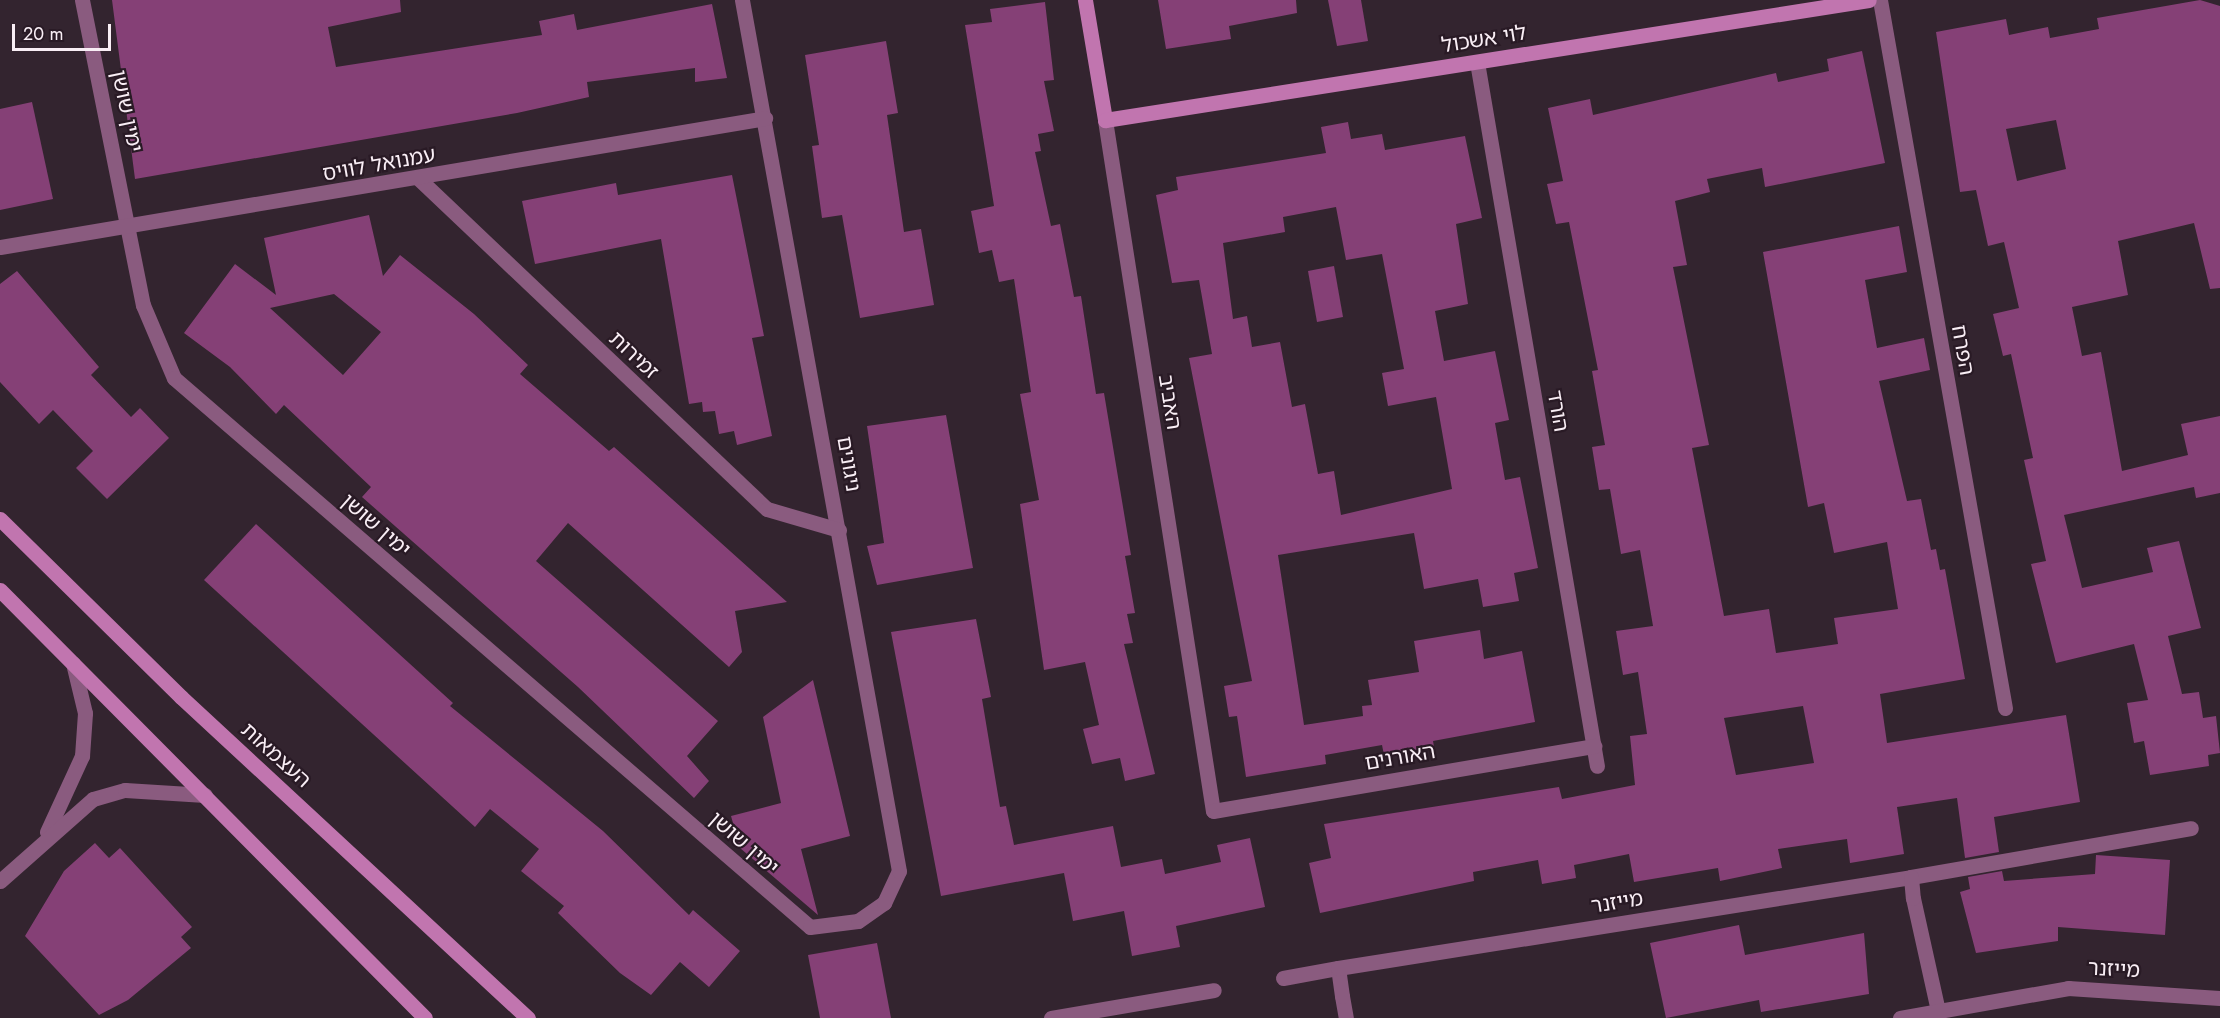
<!DOCTYPE html>
<html>
<head>
<meta charset="utf-8">
<style>
  body { margin:0 }
  #map { position:relative; width:2220px; height:1018px; overflow:hidden; background:#33242f; font-family:Jost,"Noto Sans Hebrew",sans-serif }
  div>[style] { position:absolute }
  .building>* { inset:0; background:#854076 }
  .lane>* { height:15px; margin:-7.5px; padding:0 7.5px; transform-origin:7.5px; border-radius:7.5px; background:#8a5b7f }
  .street>* { height:15px; margin:-7.5px; padding:0 7.5px; transform-origin:7.5px; border-radius:7.5px; background:#8a5b7f }
  .secondary>* { height:15px; margin:-7.5px; padding:0 7.5px; transform-origin:7.5px; border-radius:7.5px; background:#c175af }
  span { translate:-50% -50%; white-space:nowrap; text-align:center; line-height:1.15; -webkit-text-stroke:4.5px #291a25; paint-order:stroke }
  .street-label { font-size:21px; color:#f9eef5 }
  .scale { position:absolute; left:12px; top:24px; width:99px; height:27px; box-sizing:border-box; border:3px solid #f9eef5; border-top:0; padding-left:8px; font-size:18px; line-height:21px; white-space:nowrap; color:#f9eef5; -webkit-text-stroke:4px #291a25; paint-order:stroke }
</style>
</head>
<body>
<div id="map">
  <div class="building">
    <i style="clip-path:polygon(112px 0,400px 0,401px 12px,328px 27px,336px 67px,542px 35px,539px 21px,574px 14px,577px 30px,712px 4px,727px 78px,695px 82px,695px 68px,587px 82px,589px 97px,517px 113px,135px 179px)"></i>
    <i style="clip-path:polygon(1158px 0,1296px 0,1297px 13px,1229px 26px,1231px 39px,1166px 49px)"></i>
    <i style="clip-path:polygon(1328px 0,1361px 0,1368px 41px,1337px 46px)"></i>
    <i style="clip-path:polygon(evenodd,2200px 0,2220px 6px,2220px 288px,2210px 289px,2194px 223px,2118px 241px,2128px 295px,2072px 307px,2082px 356px,2101px 352px,2122px 471px,2188px 455px,2181px 424px,2220px 416px,2220px 493px,2196px 498px,2194px 487px,2064px 515px,2082px 588px,2153px 572px,2147px 548px,2179px 541px,2201px 628px,2168px 636px,2182px 694px,2199px 692px,2203px 718px,2216px 716px,2220px 753px,2208px 755px,2209px 766px,2150px 775px,2144px 741px,2134px 743px,2127px 703px,2148px 700px,2134px 644px,2056px 663px,2031px 564px,2046px 561px,2024px 460px,2033px 458px,2011px 354px,2003px 356px,1993px 314px,2019px 308px,2004px 242px,1988px 246px,1976px 190px,1960px 192px,1936px 32px,2006px 19px,2009px 35px,2048px 27px,2050px 38px,2099px 29px,2097px 18px,2200px 0,2056px 120px,2066px 169px,2017px 181px,2006px 129px,2056px 120px)"></i>
    <i style="clip-path:polygon(1045px 2px,1054px 80px,1044px 81px,1054px 131px,1038px 134px,1041px 151px,1035px 152px,1051px 226px,1060px 224px,1074px 297px,1081px 296px,1096px 394px,1104px 393px,1131px 555px,1125px 556px,1135px 613px,1127px 614px,1133px 643px,1124px 644px,1155px 774px,1125px 781px,1120px 758px,1092px 764px,1083px 729px,1099px 725px,1085px 662px,1044px 670px,1020px 504px,1039px 500px,1020px 394px,1031px 392px,1014px 279px,999px 282px,992px 250px,979px 253px,971px 211px,994px 206px,965px 25px,992px 22px,990px 9px)"></i>
    <i style="clip-path:polygon(886px 41px,898px 113px,887px 115px,904px 232px,921px 229px,934px 305px,860px 318px,842px 215px,822px 218px,812px 146px,819px 145px,805px 55px)"></i>
    <i style="clip-path:polygon(evenodd,1862px 51px,1885px 163px,1765px 187px,1762px 168px,1707px 179px,1710px 192px,1675px 201px,1687px 265px,1673px 267px,1709px 445px,1692px 448px,1724px 616px,1769px 609px,1776px 653px,1838px 644px,1834px 618px,1898px 609px,1887px 542px,1834px 553px,1824px 503px,1808px 507px,1763px 252px,1899px 226px,1907px 272px,1865px 280px,1877px 348px,1924px 338px,1930px 370px,1879px 381px,1907px 501px,1921px 499px,1931px 550px,1936px 549px,1940px 570px,1945px 569px,1965px 679px,1880px 694px,1887px 743px,2066px 715px,2080px 802px,1994px 817px,1999px 852px,1965px 858px,1957px 798px,1897px 807px,1904px 854px,1850px 863px,1847px 839px,1778px 849px,1782px 868px,1720px 881px,1718px 868px,1634px 882px,1629px 854px,1574px 865px,1576px 878px,1542px 884px,1538px 860px,1473px 872px,1474px 881px,1320px 913px,1309px 863px,1331px 858px,1324px 824px,1559px 787px,1562px 799px,1635px 785px,1630px 736px,1647px 734px,1638px 672px,1623px 675px,1616px 631px,1653px 626px,1640px 550px,1621px 554px,1610px 489px,1599px 490px,1592px 447px,1605px 445px,1592px 371px,1598px 370px,1569px 222px,1556px 224px,1547px 184px,1563px 181px,1548px 108px,1590px 99px,1593px 115px,1776px 73px,1778px 82px,1829px 71px,1827px 59px,1862px 51px,1803px 706px,1814px 763px,1736px 775px,1724px 718px,1803px 706px)"></i>
    <i style="clip-path:polygon(32px 102px,53px 199px,0 210px,0 109px)"></i>
    <i style="clip-path:polygon(evenodd,1348px 122px,1351px 139px,1382px 134px,1385px 150px,1465px 136px,1482px 218px,1456px 224px,1468px 304px,1435px 311px,1444px 361px,1495px 351px,1509px 420px,1495px 423px,1505px 480px,1520px 477px,1538px 568px,1514px 573px,1519px 601px,1483px 607px,1478px 579px,1424px 589px,1414px 533px,1278px 555px,1304px 725px,1363px 716px,1362px 706px,1372px 705px,1368px 680px,1419px 672px,1414px 641px,1480px 630px,1484px 659px,1522px 651px,1535px 722px,1433px 741px,1434px 747px,1384px 755px,1382px 745px,1325px 755px,1326px 764px,1246px 777px,1237px 716px,1229px 717px,1224px 686px,1252px 681px,1189px 358px,1212px 354px,1199px 280px,1172px 283px,1156px 195px,1178px 190px,1176px 177px,1326px 153px,1321px 127px,1348px 122px,1336px 207px,1346px 260px,1382px 254px,1404px 369px,1382px 373px,1388px 406px,1436px 397px,1452px 489px,1341px 515px,1334px 471px,1318px 474px,1305px 404px,1292px 407px,1280px 342px,1252px 347px,1247px 316px,1233px 319px,1223px 243px,1285px 232px,1283px 217px,1336px 207px)"></i>
    <i style="clip-path:polygon(732px 175px,764px 336px,752px 338px,772px 436px,737px 445px,734px 431px,719px 434px,715px 411px,703px 412px,702px 402px,689px 404px,661px 239px,535px 264px,522px 201px,616px 183px,618px 195px)"></i>
    <i style="clip-path:polygon(evenodd,369px 215px,383px 276px,400px 255px,474px 314px,528px 365px,520px 374px,609px 451px,614px 447px,787px 602px,735px 611px,742px 652px,729px 667px,568px 523px,536px 561px,718px 721px,687px 756px,709px 781px,694px 798px,578px 687px,362px 497px,371px 487px,284px 405px,276px 414px,230px 367px,184px 333px,235px 264px,276px 295px,264px 238px,369px 215px,334px 294px,381px 332px,343px 375px,270px 308px,334px 294px)"></i>
    <i style="clip-path:polygon(1334px 266px,1343px 317px,1317px 322px,1308px 271px)"></i>
    <i style="clip-path:polygon(17px 271px,99px 367px,91px 375px,131px 417px,140px 408px,169px 438px,107px 499px,76px 468px,93px 451px,53px 410px,39px 424px,0 382px,0 284px)"></i>
    <i style="clip-path:polygon(946px 415px,973px 568px,877px 585px,867px 546px,884px 543px,867px 426px)"></i>
    <i style="clip-path:polygon(256px 524px,453px 703px,450px 706px,603px 831px,689px 915px,693px 910px,740px 951px,709px 987px,680px 962px,651px 995px,620px 973px,558px 913px,564px 906px,521px 871px,539px 849px,490px 809px,475px 827px,204px 580px)"></i>
    <i style="clip-path:polygon(976px 619px,991px 697px,982px 699px,1000px 807px,1006px 806px,1014px 845px,1113px 826px,1121px 867px,1162px 859px,1165px 874px,1221px 862px,1217px 845px,1250px 838px,1265px 907px,1176px 926px,1180px 947px,1132px 956px,1124px 911px,1073px 921px,1064px 873px,941px 896px,891px 632px)"></i>
    <i style="clip-path:polygon(813px 680px,850px 836px,801px 849px,818px 915px,740px 848px,731px 816px,781px 803px,763px 717px)"></i>
    <i style="clip-path:polygon(95px 843px,109px 858px,120px 848px,192px 927px,181px 937px,191px 948px,128px 1000px,99px 1015px,25px 936px,64px 871px)"></i>
    <i style="clip-path:polygon(2096px 855px,2170px 860px,2165px 935px,2058px 927px,2058px 941px,1976px 953px,1960px 892px,1970px 889px,1968px 877px,2002px 871px,2004px 881px,2095px 874px)"></i>
    <i style="clip-path:polygon(1739px 925px,1745px 955px,1864px 933px,1869px 994px,1761px 1012px,1759px 1000px,1666px 1018px,1650px 943px)"></i>
    <i style="clip-path:polygon(877px 943px,891px 1018px,820px 1018px,808px 955px)"></i>
  </div>
  <div class="lane">
    <i style="left:1913px;top:898px;width:116px;rotate:77.5deg"></i>
    <i style="left:1342px;top:996px;width:22px;rotate:80deg"></i>
  </div>
  <div class="street">
    <i style="left:82px;top:0;width:311px;rotate:78.7deg"></i>
    <i style="left:143px;top:305px;width:79px;rotate:67deg"></i>
    <i style="left:174px;top:378px;width:840px;rotate:40.8deg"></i>
    <i style="left:810px;top:927px;width:48px;rotate:-7.1deg"></i>
    <i style="left:858px;top:921px;width:32px;rotate:-35deg"></i>
    <i style="left:884px;top:903px;width:35px;rotate:-65deg"></i>
    <i style="left:899px;top:871px;width:885px;rotate:-100.22deg"></i>
    <i style="left:1880px;top:0;width:719px;rotate:79.99deg"></i>
    <i style="left:1477px;top:62px;width:714px;rotate:80.33deg"></i>
    <i style="left:1105px;top:120px;width:699px;rotate:81.12deg"></i>
    <i style="left:1213px;top:811px;width:387px;rotate:-9.7deg"></i>
    <i style="left:418px;top:178px;width:481px;rotate:43.5deg"></i>
    <i style="left:767px;top:509px;width:75px;rotate:16.3deg"></i>
    <i style="left:0;top:247px;width:776px;rotate:-9.57deg"></i>
    <i style="left:47px;top:832px;width:84px;rotate:-65.3deg"></i>
    <i style="left:82px;top:756px;width:43px;rotate:-86deg"></i>
    <i style="left:85px;top:713px;width:51px;rotate:-103.5deg"></i>
    <i style="left:1911px;top:877px;width:284px;rotate:-9.9deg"></i>
    <i style="left:0;top:881px;width:124px;rotate:-41.4deg"></i>
    <i style="left:93px;top:799px;width:33px;rotate:-16deg"></i>
    <i style="left:125px;top:790px;width:80px;rotate:3.6deg"></i>
    <i style="left:1283px;top:978px;width:56px;rotate:-10.3deg"></i>
    <i style="left:1342px;top:996px;width:28px;rotate:-98deg"></i>
    <i style="left:1338px;top:968px;width:580px;rotate:-9.02deg"></i>
    <i style="left:1911px;top:877px;width:21px;rotate:85deg"></i>
    <i style="left:1051px;top:1018px;width:165px;rotate:-9.7deg"></i>
    <i style="left:1900px;top:1018px;width:171px;rotate:-10.1deg"></i>
    <i style="left:2068px;top:988px;width:152px;rotate:3.8deg"></i>
  </div>
  <div class="secondary">
    <i style="left:1085px;top:0;width:122px;rotate:80.5deg"></i>
    <i style="left:1105px;top:120px;width:773px;rotate:-8.93deg"></i>
    <i style="left:0;top:519px;width:254px;rotate:44.5deg"></i>
    <i style="left:181px;top:697px;width:473px;rotate:42.8deg"></i>
    <i style="left:0;top:590px;width:603px;rotate:45.2deg"></i>
  </div>
  <div class="street-label">
    <span style="left:1484px;top:39px;rotate:-9deg">לוי אשכול</span>
    <span style="left:127px;top:111px;rotate:78deg">ימין שושן</span>
    <span style="left:379px;top:164px;rotate:-10deg">עמנואל לוויס</span>
    <span style="left:1963px;top:350px;rotate:80deg">הפרח</span>
    <span style="left:634px;top:355px;rotate:43deg">זמירות</span>
    <span style="left:1170px;top:402px;rotate:81deg">האביב</span>
    <span style="left:1558px;top:411px;rotate:80deg">הורד</span>
    <span style="left:849px;top:464px;rotate:80deg">ניגונים</span>
    <span style="left:376px;top:525px;rotate:41deg">ימין שושן</span>
    <span style="left:276px;top:755px;rotate:42deg">העצמאות</span>
    <span style="left:1400px;top:757px;rotate:-10deg">האורנים</span>
    <span style="left:744px;top:843px;rotate:41deg">ימין שושן</span>
    <span style="left:1617px;top:902px;rotate:-9deg">מייזנר</span>
    <span style="left:2114px;top:969px;rotate:3deg">מייזנר</span>
  </div>
  <div class="scale">20 m</div>
</div>
</body>
</html>
